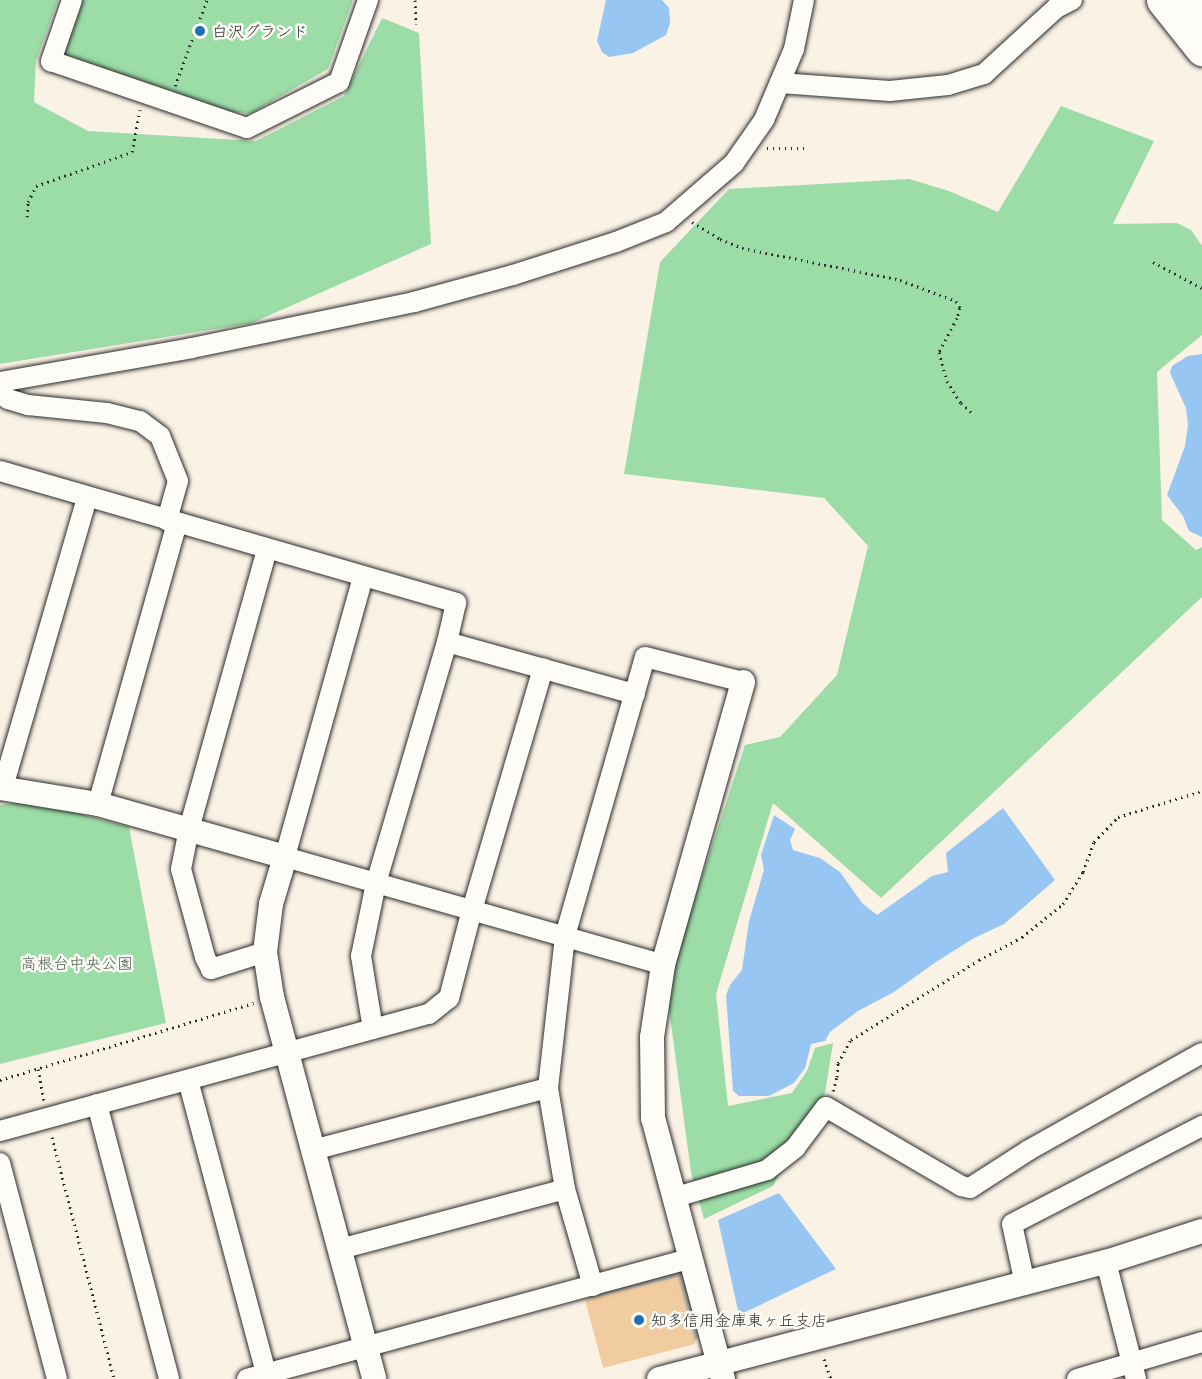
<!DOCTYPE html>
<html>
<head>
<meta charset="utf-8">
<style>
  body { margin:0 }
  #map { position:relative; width:1202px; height:1379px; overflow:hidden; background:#fbf2e6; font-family:Delius,"Klee One",sans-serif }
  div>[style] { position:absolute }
  .green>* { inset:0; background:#9bdca7 }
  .water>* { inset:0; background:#98c6f3 }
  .shadow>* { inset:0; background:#0003 }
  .building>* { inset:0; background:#f1cca1 }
  .path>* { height:3px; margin-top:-1.5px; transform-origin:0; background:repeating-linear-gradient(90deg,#2b2b2b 0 1.5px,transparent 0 6px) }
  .roads { filter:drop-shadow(0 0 2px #2b2b2b) drop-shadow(0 0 2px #2b2b2b) }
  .minor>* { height:20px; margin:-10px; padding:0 10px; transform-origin:10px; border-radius:10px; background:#fdfcf7 }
  .tertiary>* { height:24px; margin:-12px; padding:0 12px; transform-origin:12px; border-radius:12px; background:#fdfcf7 }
  .motorway>* { height:33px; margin:-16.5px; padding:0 16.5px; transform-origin:16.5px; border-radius:16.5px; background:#fdfcf7 }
  .dots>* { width:16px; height:16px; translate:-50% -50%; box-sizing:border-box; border:3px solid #fdfcf7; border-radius:50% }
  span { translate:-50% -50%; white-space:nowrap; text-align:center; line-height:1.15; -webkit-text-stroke:5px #fdfcf7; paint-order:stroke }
  .poi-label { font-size:16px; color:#2b2b2b }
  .left { translate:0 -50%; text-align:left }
  .park-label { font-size:16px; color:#4d6050 }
</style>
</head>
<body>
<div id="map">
  <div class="green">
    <i style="clip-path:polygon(0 0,58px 0,36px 61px,34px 102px,88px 131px,256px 141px,344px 96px,382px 18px,419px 33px,431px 244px,252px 323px,0 364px)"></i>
    <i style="clip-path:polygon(69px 0,353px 0,328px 69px,251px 113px,187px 111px,47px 61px)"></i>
    <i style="clip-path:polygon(1061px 106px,1154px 141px,1113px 224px,1177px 223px,1191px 230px,1202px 246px,1202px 335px,1157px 372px,1162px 520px,1196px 550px,1202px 547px,1202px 597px,881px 898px,773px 803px,716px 994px,728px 1106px,792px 1093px,807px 1071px,815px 1048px,833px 1043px,825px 1093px,773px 1186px,704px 1219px,691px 1172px,666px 987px,745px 745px,780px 737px,837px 675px,868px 546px,824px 498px,624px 474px,660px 262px,729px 189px,909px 179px,949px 191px,998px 212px)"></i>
    <i style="clip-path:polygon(32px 801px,129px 827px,166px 1023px,0 1064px,0 805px)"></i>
  </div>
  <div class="water">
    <i style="clip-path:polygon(606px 0,662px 0,669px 8px,670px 23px,666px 35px,633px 53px,609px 57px,602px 52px,597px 41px)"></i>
    <i style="clip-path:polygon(1202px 354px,1202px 537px,1189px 531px,1183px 516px,1167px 495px,1185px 446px,1188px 425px,1186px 408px,1170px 373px,1172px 366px,1188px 356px)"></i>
    <i style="clip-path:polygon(1003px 808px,1055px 880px,1004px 924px,974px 938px,936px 962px,894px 992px,858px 1011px,830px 1032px,825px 1041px,811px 1044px,805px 1068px,794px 1083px,769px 1096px,739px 1096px,733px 1091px,726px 995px,730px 985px,742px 970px,749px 921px,764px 870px,761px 855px,774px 815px,795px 829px,790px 840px,793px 850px,820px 858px,840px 872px,862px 903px,877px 915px,932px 876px,948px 872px,946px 853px)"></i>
    <i style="clip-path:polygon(779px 1193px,836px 1269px,739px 1315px,718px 1220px)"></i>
  </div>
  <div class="shadow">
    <i style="clip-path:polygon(687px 1269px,703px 1333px,694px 1342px,587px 1300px,596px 1291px)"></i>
  </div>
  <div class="building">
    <i style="clip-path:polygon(678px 1277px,695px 1344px,603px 1368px,585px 1300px)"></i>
  </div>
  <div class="path">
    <i style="left:415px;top:0;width:24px;rotate:88deg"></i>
    <i style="left:175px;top:86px;width:92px;rotate:-69.6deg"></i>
    <i style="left:767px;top:148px;width:40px"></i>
    <i style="left:27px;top:217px;width:15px;rotate:-86deg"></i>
    <i style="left:28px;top:202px;width:18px;rotate:-63deg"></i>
    <i style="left:36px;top:186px;width:102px;rotate:-19.5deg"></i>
    <i style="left:132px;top:152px;width:43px;rotate:-79.2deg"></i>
    <i style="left:692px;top:222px;width:33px;rotate:31deg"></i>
    <i style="left:720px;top:239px;width:24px;rotate:22deg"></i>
    <i style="left:742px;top:248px;width:161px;rotate:11.4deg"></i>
    <i style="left:900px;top:280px;width:60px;rotate:20.6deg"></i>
    <i style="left:956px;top:301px;width:8px;rotate:60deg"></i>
    <i style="left:960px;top:308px;width:10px;rotate:107deg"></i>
    <i style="left:957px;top:318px;width:38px;rotate:118deg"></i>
    <i style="left:939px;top:352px;width:30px;rotate:75deg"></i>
    <i style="left:947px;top:381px;width:26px;rotate:58deg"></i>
    <i style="left:961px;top:403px;width:15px;rotate:42deg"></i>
    <i style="left:1153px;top:262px;width:55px;rotate:28deg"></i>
    <i style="left:38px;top:1069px;width:33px;rotate:79deg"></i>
    <i style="left:0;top:1080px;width:265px;rotate:-16.9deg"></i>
    <i style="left:833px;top:1091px;width:15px;rotate:-74deg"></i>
    <i style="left:837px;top:1077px;width:14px;rotate:-86deg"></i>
    <i style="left:838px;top:1063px;width:26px;rotate:-61deg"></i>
    <i style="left:851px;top:1040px;width:151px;rotate:-32deg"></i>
    <i style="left:979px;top:960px;width:49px;rotate:-28.1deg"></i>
    <i style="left:1022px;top:937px;width:53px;rotate:-38.8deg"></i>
    <i style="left:1063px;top:904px;width:38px;rotate:-58deg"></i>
    <i style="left:1083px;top:872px;width:32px;rotate:-70deg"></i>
    <i style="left:1094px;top:842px;width:35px;rotate:-46deg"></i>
    <i style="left:1118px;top:817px;width:88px;rotate:-17.2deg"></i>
    <i style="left:52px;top:1137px;width:250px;rotate:75.6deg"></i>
    <i style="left:824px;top:1359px;width:21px;rotate:71deg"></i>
  </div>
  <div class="roads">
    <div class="minor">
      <i style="left:72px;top:0;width:65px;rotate:109deg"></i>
      <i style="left:51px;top:61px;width:207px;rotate:18.9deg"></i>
      <i style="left:247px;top:128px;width:103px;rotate:-26.6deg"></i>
      <i style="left:339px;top:82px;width:87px;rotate:-70.5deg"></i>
      <i style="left:780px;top:83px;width:110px;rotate:4.2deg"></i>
      <i style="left:890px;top:91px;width:58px;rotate:-5.9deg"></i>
      <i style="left:948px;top:85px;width:38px;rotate:-17deg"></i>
      <i style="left:984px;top:74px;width:98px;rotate:-42.5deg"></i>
      <i style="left:1056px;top:8px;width:18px;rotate:-27deg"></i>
      <i style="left:0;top:382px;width:195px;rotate:-10deg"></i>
      <i style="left:192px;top:348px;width:227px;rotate:-11.7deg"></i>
      <i style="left:414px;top:302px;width:103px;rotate:-15.3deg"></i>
      <i style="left:513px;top:275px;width:108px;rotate:-17.8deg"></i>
      <i style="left:616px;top:242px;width:54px;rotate:-21.8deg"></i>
      <i style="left:666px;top:222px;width:90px;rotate:-40.9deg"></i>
      <i style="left:734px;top:163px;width:52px;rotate:-55.1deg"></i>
      <i style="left:764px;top:120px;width:77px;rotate:-67.1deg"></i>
      <i style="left:794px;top:49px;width:50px;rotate:-78.5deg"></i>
      <i style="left:0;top:392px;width:11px;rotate:41deg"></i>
      <i style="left:8px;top:399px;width:21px;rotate:17deg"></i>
      <i style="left:28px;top:405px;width:79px;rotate:5.8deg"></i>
      <i style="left:107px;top:413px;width:34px;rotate:14deg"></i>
      <i style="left:140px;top:421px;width:25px;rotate:37deg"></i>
      <i style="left:160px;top:436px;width:48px;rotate:68.2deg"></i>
      <i style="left:178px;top:481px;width:41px;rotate:105.8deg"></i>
      <i style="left:0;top:471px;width:475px;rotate:16.1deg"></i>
      <i style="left:456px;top:603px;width:40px;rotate:103deg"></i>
      <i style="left:447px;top:642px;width:251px;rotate:106.4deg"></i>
      <i style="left:376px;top:883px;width:75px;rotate:101.6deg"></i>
      <i style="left:361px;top:956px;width:74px;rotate:80.7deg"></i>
      <i style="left:363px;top:577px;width:291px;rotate:105.6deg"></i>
      <i style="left:285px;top:857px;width:393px;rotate:15.9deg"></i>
      <i style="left:447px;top:642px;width:195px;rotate:15.5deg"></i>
      <i style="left:3px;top:787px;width:301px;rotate:-73.8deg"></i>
      <i style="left:98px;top:804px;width:292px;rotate:-74.3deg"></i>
      <i style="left:265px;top:952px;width:57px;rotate:162.5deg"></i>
      <i style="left:211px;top:969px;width:13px;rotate:-117deg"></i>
      <i style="left:205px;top:957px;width:91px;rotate:-105.3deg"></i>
      <i style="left:181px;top:869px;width:41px;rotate:-78.7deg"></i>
      <i style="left:189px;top:829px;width:290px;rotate:-74.4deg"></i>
      <i style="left:188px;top:1080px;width:304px;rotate:75.1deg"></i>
      <i style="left:97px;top:1104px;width:284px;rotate:75.3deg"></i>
      <i style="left:0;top:1131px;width:445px;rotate:-15.3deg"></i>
      <i style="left:429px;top:1014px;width:26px;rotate:-39deg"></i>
      <i style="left:449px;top:998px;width:91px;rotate:-75.4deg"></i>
      <i style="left:472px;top:910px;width:252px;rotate:-73.6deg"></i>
      <i style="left:313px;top:1150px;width:243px;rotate:-14.8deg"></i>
      <i style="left:0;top:1163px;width:223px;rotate:75.2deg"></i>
      <i style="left:676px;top:1197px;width:95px;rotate:-16.5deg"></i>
      <i style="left:767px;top:1170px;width:36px;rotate:-38deg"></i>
      <i style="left:795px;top:1148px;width:51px;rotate:-52.9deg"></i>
      <i style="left:826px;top:1107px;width:156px;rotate:30.3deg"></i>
      <i style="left:961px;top:1186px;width:9px;rotate:13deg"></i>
      <i style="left:970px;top:1188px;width:70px;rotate:-32.8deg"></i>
      <i style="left:1029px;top:1150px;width:198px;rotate:-29.3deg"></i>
      <i style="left:340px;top:1249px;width:233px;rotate:-14.9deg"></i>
      <i style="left:1106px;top:1262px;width:121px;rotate:75.6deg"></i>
      <i style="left:1025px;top:1284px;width:61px;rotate:-102.2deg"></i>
      <i style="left:1012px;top:1224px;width:214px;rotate:-27.3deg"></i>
      <i style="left:593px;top:1286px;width:101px;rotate:-106.1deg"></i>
      <i style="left:565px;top:1189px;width:102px;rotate:-99.6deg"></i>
      <i style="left:548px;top:1088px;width:153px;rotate:-83.6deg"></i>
      <i style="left:565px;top:936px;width:290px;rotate:-74deg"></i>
      <i style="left:645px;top:657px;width:101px;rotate:14.3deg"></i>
      <i style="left:247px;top:1379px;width:459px;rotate:-15.2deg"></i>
      <i style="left:1077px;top:1379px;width:130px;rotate:-16.5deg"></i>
    </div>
    <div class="tertiary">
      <i style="left:0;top:788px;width:99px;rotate:9.3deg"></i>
      <i style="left:98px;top:804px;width:194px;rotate:15.8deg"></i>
      <i style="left:285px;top:857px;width:49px;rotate:106.6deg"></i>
      <i style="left:271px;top:904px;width:48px;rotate:97.1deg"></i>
      <i style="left:265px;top:952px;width:46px;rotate:81.2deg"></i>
      <i style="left:272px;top:997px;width:395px;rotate:75deg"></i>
      <i style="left:659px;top:1379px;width:462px;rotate:-14.7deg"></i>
      <i style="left:1106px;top:1262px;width:101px;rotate:-17.9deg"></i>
      <i style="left:723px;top:1379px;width:270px;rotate:-105deg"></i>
      <i style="left:653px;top:1118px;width:81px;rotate:-90.7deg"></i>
      <i style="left:652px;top:1037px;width:73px;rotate:-81.3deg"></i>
      <i style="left:663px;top:965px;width:294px;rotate:-74.2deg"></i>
    </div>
    <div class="motorway">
      <i style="left:1163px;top:0;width:63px;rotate:51.5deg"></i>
      <i style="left:1195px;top:0;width:11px;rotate:52deg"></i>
    </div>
  </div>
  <div class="dots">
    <i style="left:200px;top:31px;background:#1f6fb2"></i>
    <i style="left:639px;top:1320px;background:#1f6fb2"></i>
  </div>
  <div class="poi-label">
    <span class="left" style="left:212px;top:31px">白沢グランド</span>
    <span class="left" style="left:651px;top:1320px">知多信用金庫東ヶ丘支店</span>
  </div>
  <div class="park-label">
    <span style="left:77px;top:963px">高根台中央公園</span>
  </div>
</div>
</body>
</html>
